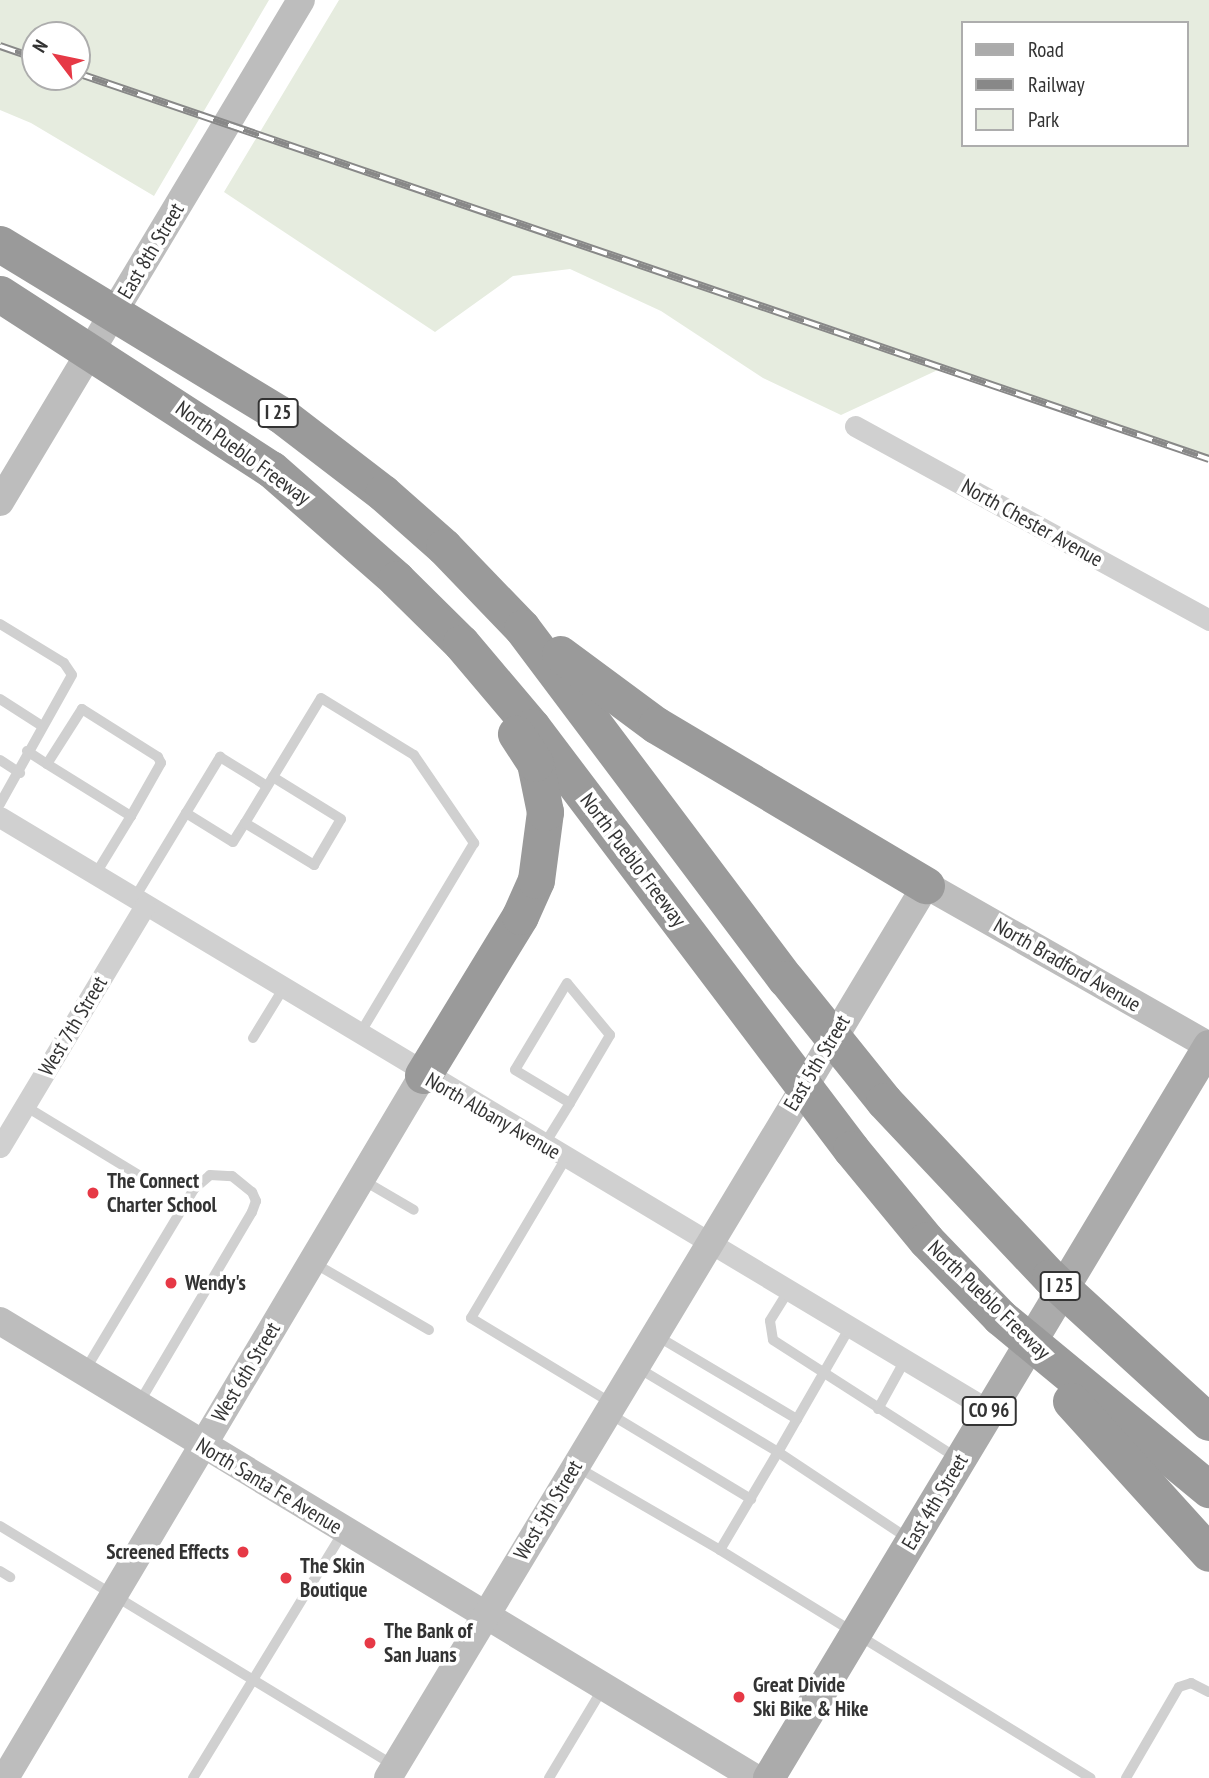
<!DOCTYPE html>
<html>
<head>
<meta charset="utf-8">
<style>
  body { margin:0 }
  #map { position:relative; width:1209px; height:1778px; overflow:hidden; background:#fff; font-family:"PT Sans Narrow",sans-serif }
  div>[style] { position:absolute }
  .green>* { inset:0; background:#e6ecdf }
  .lane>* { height:10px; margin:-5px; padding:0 5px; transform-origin:5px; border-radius:5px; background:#d0d0d0 }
  .street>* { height:21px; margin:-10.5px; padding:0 10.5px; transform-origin:10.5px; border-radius:10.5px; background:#d0d0d0 }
  .secondary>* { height:28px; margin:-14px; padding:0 14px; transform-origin:14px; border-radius:14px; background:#bdbdbd }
  .primary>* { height:32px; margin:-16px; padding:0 16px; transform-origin:16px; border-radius:16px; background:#ababab }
  .highway>* { height:37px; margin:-18.5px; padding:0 18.5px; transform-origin:18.5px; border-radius:18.5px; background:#9a9a9a }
  .rail>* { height:8px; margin-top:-4px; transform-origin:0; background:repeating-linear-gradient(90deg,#fff 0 16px,#888 0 32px); box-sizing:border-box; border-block:2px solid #888 }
  .dots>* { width:19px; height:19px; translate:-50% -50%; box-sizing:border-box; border:4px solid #fff; border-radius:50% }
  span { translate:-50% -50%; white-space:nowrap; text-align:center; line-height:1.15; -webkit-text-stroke:7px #fff; paint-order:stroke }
  .shield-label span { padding:2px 5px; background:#fff; border:2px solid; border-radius:5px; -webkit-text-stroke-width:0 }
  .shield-label { font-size:19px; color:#333; font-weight:700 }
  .street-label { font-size:21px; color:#333 }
  .poi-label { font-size:21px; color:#333; font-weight:700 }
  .left { translate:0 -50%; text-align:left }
  .right { translate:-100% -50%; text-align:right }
  .legend { position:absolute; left:961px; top:21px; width:228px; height:126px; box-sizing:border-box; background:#fff; border:2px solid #adadad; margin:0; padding:9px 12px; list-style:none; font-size:21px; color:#333 }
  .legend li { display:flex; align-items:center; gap:14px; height:35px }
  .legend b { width:35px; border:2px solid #adadad }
  .north { position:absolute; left:21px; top:21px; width:70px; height:70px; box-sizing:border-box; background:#fff; border:2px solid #adadad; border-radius:50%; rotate:302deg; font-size:19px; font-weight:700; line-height:28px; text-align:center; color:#333 }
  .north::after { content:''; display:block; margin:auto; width:24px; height:32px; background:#e63946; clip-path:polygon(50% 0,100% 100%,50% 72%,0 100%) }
</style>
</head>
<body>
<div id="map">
  <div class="green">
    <i style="clip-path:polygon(evenodd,0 0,269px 0,154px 196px,31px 123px,0 110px,0 0,77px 35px,77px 77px,35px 77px,35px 35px,77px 35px)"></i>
    <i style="clip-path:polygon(evenodd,339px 0,1209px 0,1209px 459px,942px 368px,841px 415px,763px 378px,661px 311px,570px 269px,513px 276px,435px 332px,224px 192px,339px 0,962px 23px,1186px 23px,1186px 145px,962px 145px,962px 23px)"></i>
  </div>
  <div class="lane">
    <i style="left:0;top:624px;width:75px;rotate:31.4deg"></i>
    <i style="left:64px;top:663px;width:14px;rotate:56deg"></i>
    <i style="left:72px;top:675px;width:148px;rotate:119.2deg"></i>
    <i style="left:0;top:699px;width:50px;rotate:32.7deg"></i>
    <i style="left:27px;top:751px;width:24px;rotate:33deg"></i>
    <i style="left:47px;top:764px;width:99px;rotate:31.8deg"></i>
    <i style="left:131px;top:816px;width:61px;rotate:-60.5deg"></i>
    <i style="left:161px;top:763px;width:7px;rotate:-117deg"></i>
    <i style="left:158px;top:757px;width:90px;rotate:-147.7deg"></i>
    <i style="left:82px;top:709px;width:65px;rotate:122.5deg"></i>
    <i style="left:0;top:760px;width:24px;rotate:33deg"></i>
    <i style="left:186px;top:813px;width:66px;rotate:-58.7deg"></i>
    <i style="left:220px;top:757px;width:55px;rotate:31.7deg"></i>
    <i style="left:245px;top:823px;width:146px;rotate:-58.7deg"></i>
    <i style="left:321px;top:698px;width:109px;rotate:31.5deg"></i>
    <i style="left:414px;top:755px;width:107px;rotate:55.7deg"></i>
    <i style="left:474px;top:843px;width:224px;rotate:120.9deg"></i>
    <i style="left:95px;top:875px;width:69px;rotate:-58.6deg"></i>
    <i style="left:134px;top:899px;width:100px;rotate:-58.8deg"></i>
    <i style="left:186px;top:813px;width:55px;rotate:31.7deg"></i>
    <i style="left:233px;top:842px;width:22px;rotate:-58deg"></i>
    <i style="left:245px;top:823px;width:81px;rotate:31.3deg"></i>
    <i style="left:314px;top:865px;width:53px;rotate:-59.6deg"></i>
    <i style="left:341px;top:819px;width:80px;rotate:-148.3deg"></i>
    <i style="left:253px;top:1038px;width:57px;rotate:-58.5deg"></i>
    <i style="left:25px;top:1106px;width:146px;rotate:31.3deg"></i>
    <i style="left:544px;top:1145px;width:49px;rotate:-58.2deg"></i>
    <i style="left:570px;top:1103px;width:79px;rotate:-59.5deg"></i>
    <i style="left:610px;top:1035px;width:67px;rotate:-129.6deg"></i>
    <i style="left:567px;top:983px;width:101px;rotate:120.9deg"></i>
    <i style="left:515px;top:1070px;width:64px;rotate:31deg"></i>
    <i style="left:566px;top:1158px;width:186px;rotate:120.7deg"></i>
    <i style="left:471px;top:1318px;width:166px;rotate:31.2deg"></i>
    <i style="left:361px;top:1179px;width:61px;rotate:30.3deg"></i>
    <i style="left:314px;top:1263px;width:133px;rotate:30.2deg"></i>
    <i style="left:789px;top:1290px;width:36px;rotate:122deg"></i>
    <i style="left:770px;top:1321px;width:19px;rotate:81deg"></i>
    <i style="left:773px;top:1340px;width:219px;rotate:32.7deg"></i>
    <i style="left:850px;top:1327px;width:144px;rotate:119.9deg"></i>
    <i style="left:778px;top:1452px;width:157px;rotate:33.6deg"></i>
    <i style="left:657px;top:1336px;width:163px;rotate:30.7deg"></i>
    <i style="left:84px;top:1372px;width:214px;rotate:-59deg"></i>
    <i style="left:194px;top:1189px;width:21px;rotate:-41deg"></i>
    <i style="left:210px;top:1175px;width:22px;rotate:3deg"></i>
    <i style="left:232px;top:1176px;width:26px;rotate:39deg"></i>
    <i style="left:252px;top:1192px;width:10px;rotate:66deg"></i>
    <i style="left:256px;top:1201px;width:12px;rotate:110deg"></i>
    <i style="left:252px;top:1212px;width:222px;rotate:120.6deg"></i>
    <i style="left:878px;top:1409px;width:56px;rotate:-61.1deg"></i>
    <i style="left:610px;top:1414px;width:165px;rotate:31.1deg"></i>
    <i style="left:577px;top:1467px;width:165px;rotate:30.1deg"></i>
    <i style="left:720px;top:1550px;width:114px;rotate:-59.4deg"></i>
    <i style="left:778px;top:1452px;width:163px;rotate:-149deg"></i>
    <i style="left:0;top:1526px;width:462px;rotate:31.3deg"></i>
    <i style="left:720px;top:1550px;width:435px;rotate:31.6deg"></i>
    <i style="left:0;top:1571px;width:12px;rotate:31deg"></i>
    <i style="left:193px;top:1778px;width:289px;rotate:-58.6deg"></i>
    <i style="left:549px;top:1778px;width:105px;rotate:-59deg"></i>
    <i style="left:1126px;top:1778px;width:105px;rotate:-59.8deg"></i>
    <i style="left:1179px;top:1687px;width:13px;rotate:-18deg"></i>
    <i style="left:1191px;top:1683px;width:20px;rotate:27deg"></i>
  </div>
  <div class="street">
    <i style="left:855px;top:426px;width:404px;rotate:28.7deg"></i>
    <i style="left:0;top:817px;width:1153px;rotate:30.95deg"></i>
    <i style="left:0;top:1147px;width:281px;rotate:-59deg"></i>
  </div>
  <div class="secondary">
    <i style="left:0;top:502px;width:585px;rotate:-59.05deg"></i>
    <i style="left:0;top:1321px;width:883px;rotate:31.19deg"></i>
    <i style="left:5px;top:1778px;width:818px;rotate:-59.26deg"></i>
    <i style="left:388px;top:1778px;width:1043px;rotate:-58.93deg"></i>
    <i style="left:926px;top:885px;width:326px;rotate:29.6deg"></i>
  </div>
  <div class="primary">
    <i style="left:769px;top:1778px;width:854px;rotate:-58.99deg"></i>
  </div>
  <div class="highway">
    <i style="left:0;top:244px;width:328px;rotate:31.3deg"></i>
    <i style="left:280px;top:414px;width:130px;rotate:37.5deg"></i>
    <i style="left:383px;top:493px;width:81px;rotate:41.5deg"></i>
    <i style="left:444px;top:547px;width:112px;rotate:46.1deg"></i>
    <i style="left:522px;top:628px;width:439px;rotate:53.1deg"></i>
    <i style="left:786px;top:979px;width:156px;rotate:51.2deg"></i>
    <i style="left:884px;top:1101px;width:242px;rotate:46.7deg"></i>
    <i style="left:1050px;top:1277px;width:215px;rotate:42.4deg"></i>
    <i style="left:0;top:294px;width:323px;rotate:32.9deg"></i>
    <i style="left:271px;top:469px;width:167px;rotate:41.3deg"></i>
    <i style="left:396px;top:579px;width:91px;rotate:44.6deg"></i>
    <i style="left:461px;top:643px;width:110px;rotate:49.8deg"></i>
    <i style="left:532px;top:727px;width:529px;rotate:52.91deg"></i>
    <i style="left:851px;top:1149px;width:118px;rotate:50.5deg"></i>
    <i style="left:926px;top:1240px;width:107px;rotate:46.1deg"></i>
    <i style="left:1000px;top:1317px;width:271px;rotate:39.5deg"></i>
    <i style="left:560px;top:654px;width:119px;rotate:36.5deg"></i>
    <i style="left:656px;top:725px;width:314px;rotate:30.7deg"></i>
    <i style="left:423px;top:1075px;width:186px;rotate:-58.6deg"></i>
    <i style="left:520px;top:916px;width:39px;rotate:-66deg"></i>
    <i style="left:536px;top:880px;width:69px;rotate:-82.5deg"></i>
    <i style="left:545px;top:812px;width:50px;rotate:-101.5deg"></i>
    <i style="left:535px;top:763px;width:35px;rotate:-123deg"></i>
    <i style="left:1071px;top:1401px;width:205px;rotate:47.8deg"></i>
  </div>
  <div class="rail">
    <i style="left:0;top:46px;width:37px;rotate:19deg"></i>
    <i style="left:77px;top:73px;width:1196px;rotate:18.83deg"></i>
  </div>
  <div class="dots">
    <i style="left:93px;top:1193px;background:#e63946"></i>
    <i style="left:171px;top:1283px;background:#e63946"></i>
    <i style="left:243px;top:1552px;background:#e63946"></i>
    <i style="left:286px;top:1578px;background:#e63946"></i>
    <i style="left:370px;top:1643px;background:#e63946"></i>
    <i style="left:739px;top:1697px;background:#e63946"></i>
  </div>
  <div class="shield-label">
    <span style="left:278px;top:413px">I 25</span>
    <span style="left:1060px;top:1286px">I 25</span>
    <span style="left:989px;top:1411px">CO 96</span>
  </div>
  <div class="street-label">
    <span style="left:151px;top:251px;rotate:-59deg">East 8th Street</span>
    <span style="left:243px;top:453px;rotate:36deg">North Pueblo Freeway</span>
    <span style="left:1032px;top:523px;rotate:29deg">North Chester Avenue</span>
    <span style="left:633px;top:860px;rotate:53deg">North Pueblo Freeway</span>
    <span style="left:1067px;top:965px;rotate:30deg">North Bradford Avenue</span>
    <span style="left:73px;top:1026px;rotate:-59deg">West 7th Street</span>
    <span style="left:817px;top:1063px;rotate:-59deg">East 5th Street</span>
    <span style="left:493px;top:1116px;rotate:30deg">North Albany Avenue</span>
    <span style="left:989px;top:1300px;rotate:44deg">North Pueblo Freeway</span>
    <span style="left:246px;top:1372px;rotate:-59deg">West 6th Street</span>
    <span style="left:269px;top:1486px;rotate:31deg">North Santa Fe Avenue</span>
    <span style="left:935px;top:1502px;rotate:-59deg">East 4th Street</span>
    <span style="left:548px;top:1510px;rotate:-59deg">West 5th Street</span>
  </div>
  <div class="poi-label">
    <span class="left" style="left:107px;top:1193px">The Connect<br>Charter School</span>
    <span class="left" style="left:185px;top:1283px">Wendy's</span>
    <span class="right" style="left:229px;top:1552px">Screened Effects</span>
    <span class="left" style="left:300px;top:1578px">The Skin<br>Boutique</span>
    <span class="left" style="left:384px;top:1643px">The Bank of<br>San Juans</span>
    <span class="left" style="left:753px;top:1697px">Great Divide<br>Ski Bike &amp; Hike</span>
  </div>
  <ul class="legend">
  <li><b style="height:9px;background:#ababab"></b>Road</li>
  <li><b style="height:9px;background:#888"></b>Railway</li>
  <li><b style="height:19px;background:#e6ecdf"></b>Park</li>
  </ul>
  <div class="north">N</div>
</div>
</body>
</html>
